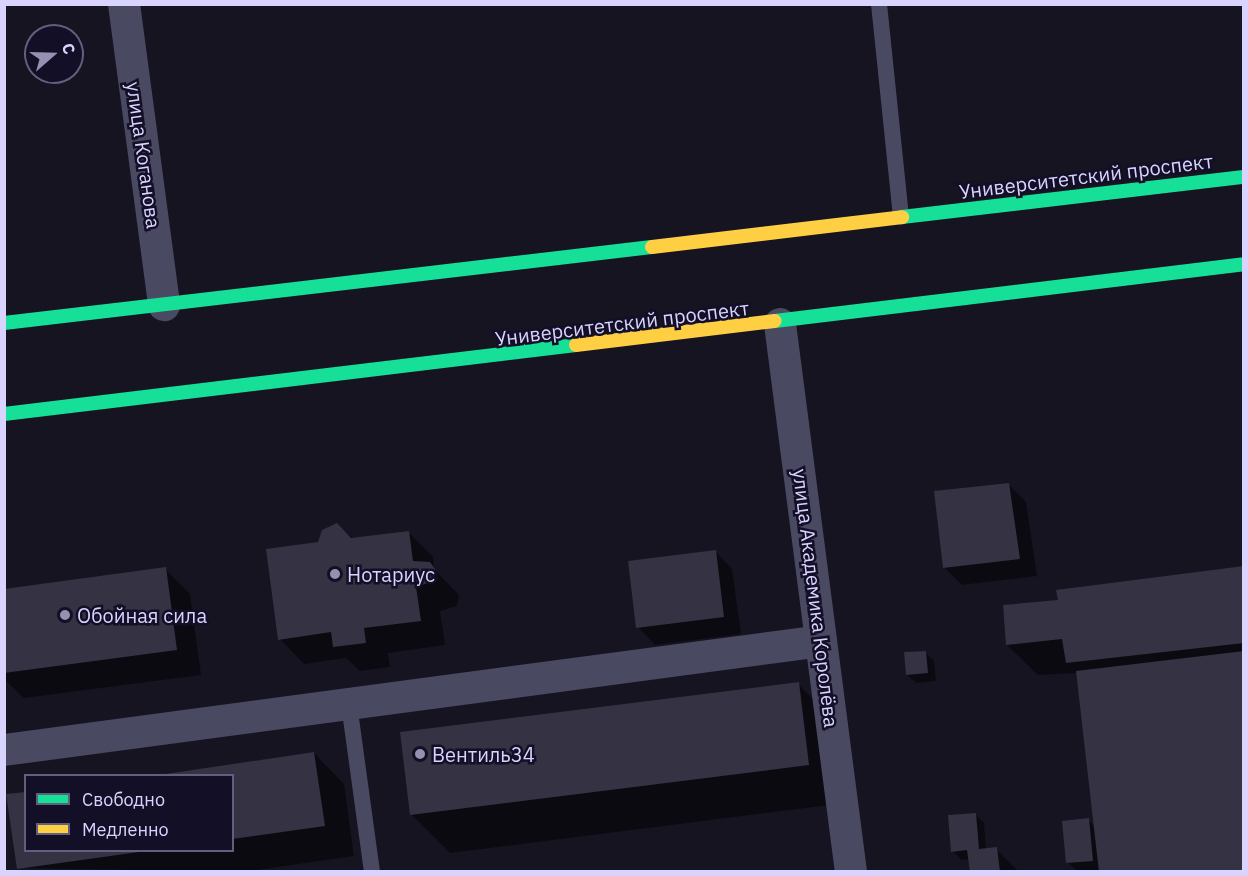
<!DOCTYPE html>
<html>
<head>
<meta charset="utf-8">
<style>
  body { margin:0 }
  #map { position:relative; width:1248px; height:876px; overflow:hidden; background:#161421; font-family:"IBM Plex Sans",sans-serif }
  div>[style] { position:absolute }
  .shadow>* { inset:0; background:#0007 }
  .building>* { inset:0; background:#343243 }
  .lane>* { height:16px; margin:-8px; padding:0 8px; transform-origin:8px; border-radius:8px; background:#4a4962 }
  .street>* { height:32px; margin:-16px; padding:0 16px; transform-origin:16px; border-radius:16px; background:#4a4962 }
  .fast>* { height:14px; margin:-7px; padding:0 7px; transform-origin:7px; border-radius:7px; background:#16e098 }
  .slow>* { height:14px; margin:-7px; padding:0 7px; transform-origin:7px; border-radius:7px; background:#ffcf43 }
  .dots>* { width:16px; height:16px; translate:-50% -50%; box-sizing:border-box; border:3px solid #130f26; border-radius:50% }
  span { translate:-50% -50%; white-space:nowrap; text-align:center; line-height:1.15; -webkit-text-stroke:5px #130f26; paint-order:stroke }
  .street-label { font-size:20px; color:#d9d4ff }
  .poi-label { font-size:20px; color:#d9d4ff }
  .left { translate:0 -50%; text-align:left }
  .frame { position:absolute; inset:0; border:6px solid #d9d4ff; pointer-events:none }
  .legend { position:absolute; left:24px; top:774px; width:210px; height:78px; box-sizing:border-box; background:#130f26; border:2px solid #625e7d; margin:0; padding:8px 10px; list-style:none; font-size:18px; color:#d9d4ff }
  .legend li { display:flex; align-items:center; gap:12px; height:30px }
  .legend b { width:30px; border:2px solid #625e7d }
  .north { position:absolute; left:24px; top:24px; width:60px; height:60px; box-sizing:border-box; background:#130f26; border:2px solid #625e7d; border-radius:50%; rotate:70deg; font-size:16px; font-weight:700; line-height:24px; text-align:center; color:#d9d4ff }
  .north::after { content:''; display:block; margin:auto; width:21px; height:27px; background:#9591b1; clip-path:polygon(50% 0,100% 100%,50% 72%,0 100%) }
</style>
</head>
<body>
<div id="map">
  <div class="shadow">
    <i style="clip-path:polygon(1008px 484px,1026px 502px,1037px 576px,962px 585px,944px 567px)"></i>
    <i style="clip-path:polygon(332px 525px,355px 539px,408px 532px,433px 557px,434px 569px,459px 595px,457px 606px,440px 611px,445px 645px,388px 653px,390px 667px,360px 671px,346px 658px,304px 664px,280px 639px)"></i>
    <i style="clip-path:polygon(715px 551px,732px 569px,741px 634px,655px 645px,638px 627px)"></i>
    <i style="clip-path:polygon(1244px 567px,1244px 872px,1076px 870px,1067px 862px,1088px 820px,1095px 827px,1078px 673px,1038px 675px,1007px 645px,1059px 601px)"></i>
    <i style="clip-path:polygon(165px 569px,190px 594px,201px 675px,24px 698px,4px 679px,4px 591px)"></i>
    <i style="clip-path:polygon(925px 652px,934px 661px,936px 681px,916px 683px,907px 675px)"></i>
    <i style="clip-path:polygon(798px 684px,836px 722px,846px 803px,450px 853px,412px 815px)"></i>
    <i style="clip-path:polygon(314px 753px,344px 784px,354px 856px,244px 872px,18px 868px,26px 850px,232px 850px,232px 776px,153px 776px)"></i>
    <i style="clip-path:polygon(975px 814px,984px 823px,986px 850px,996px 849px,1019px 872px,971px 872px,970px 859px,961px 860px,953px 851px)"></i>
  </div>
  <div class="building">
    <i style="clip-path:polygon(1009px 483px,1020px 559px,943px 568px,934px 491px)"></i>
    <i style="clip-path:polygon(337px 523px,351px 538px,409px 531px,413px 561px,430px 562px,435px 569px,433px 581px,416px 587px,421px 621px,364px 628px,366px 643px,333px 647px,331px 632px,278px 640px,266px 549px,318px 542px,322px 530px)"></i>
    <i style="clip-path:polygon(716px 550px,724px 617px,636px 628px,628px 561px)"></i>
    <i style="clip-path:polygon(1244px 566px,1244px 643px,1066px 663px,1062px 639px,1006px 645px,1003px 605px,1058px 600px,1056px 590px)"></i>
    <i style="clip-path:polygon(166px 567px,177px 650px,4px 673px,4px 589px)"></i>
    <i style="clip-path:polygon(926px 651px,928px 673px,906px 675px,904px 652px)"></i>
    <i style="clip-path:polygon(1244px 651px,1244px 872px,1099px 872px,1076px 671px)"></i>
    <i style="clip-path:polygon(799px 682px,809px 765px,410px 815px,400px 732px)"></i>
    <i style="clip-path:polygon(314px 752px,325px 826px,232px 839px,232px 776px,152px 776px)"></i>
    <i style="clip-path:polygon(26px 792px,26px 850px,139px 852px,17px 869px,6px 794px)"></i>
    <i style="clip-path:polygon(976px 813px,979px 849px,997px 847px,1000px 872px,970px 872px,967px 850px,951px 852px,948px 815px)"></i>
    <i style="clip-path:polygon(1089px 818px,1093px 861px,1066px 863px,1062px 821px)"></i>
  </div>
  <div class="lane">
    <i style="left:879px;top:4px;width:214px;rotate:84.1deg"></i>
    <i style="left:349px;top:704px;width:170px;rotate:82.2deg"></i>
  </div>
  <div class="street">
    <i style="left:124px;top:4px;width:304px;rotate:82.4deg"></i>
    <i style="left:780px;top:324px;width:553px;rotate:82.62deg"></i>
    <i style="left:4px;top:750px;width:824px;rotate:-7.6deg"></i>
  </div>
  <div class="fast">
    <i style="left:902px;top:217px;width:344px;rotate:-6.7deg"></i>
    <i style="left:775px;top:321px;width:472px;rotate:-6.9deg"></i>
    <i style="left:4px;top:323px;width:652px;rotate:-6.69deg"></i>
    <i style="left:4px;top:414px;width:576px;rotate:-6.88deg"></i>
  </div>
  <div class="slow">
    <i style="left:652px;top:247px;width:252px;rotate:-6.8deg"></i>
    <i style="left:576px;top:345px;width:200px;rotate:-6.9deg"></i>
  </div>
  <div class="dots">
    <i style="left:335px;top:574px;background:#9591b1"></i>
    <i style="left:65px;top:615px;background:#9591b1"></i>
    <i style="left:420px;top:754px;background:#9591b1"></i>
  </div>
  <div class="street-label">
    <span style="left:144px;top:155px;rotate:82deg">улица Коганова</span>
    <span style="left:1086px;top:176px;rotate:-7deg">Университетский проспект</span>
    <span style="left:622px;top:323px;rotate:-7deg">Университетский проспект</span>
    <span style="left:816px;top:598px;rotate:83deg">улица Академика Королёва</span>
  </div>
  <div class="poi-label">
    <span class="left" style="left:347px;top:574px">Нотариус</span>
    <span class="left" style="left:77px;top:615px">Обойная сила</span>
    <span class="left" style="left:432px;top:754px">Вентиль34</span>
  </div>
  <div class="frame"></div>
  <ul class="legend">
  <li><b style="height:8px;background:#16e098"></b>Свободно</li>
  <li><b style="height:8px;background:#ffcf43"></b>Медленно</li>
  </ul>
  <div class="north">С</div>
</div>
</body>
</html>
